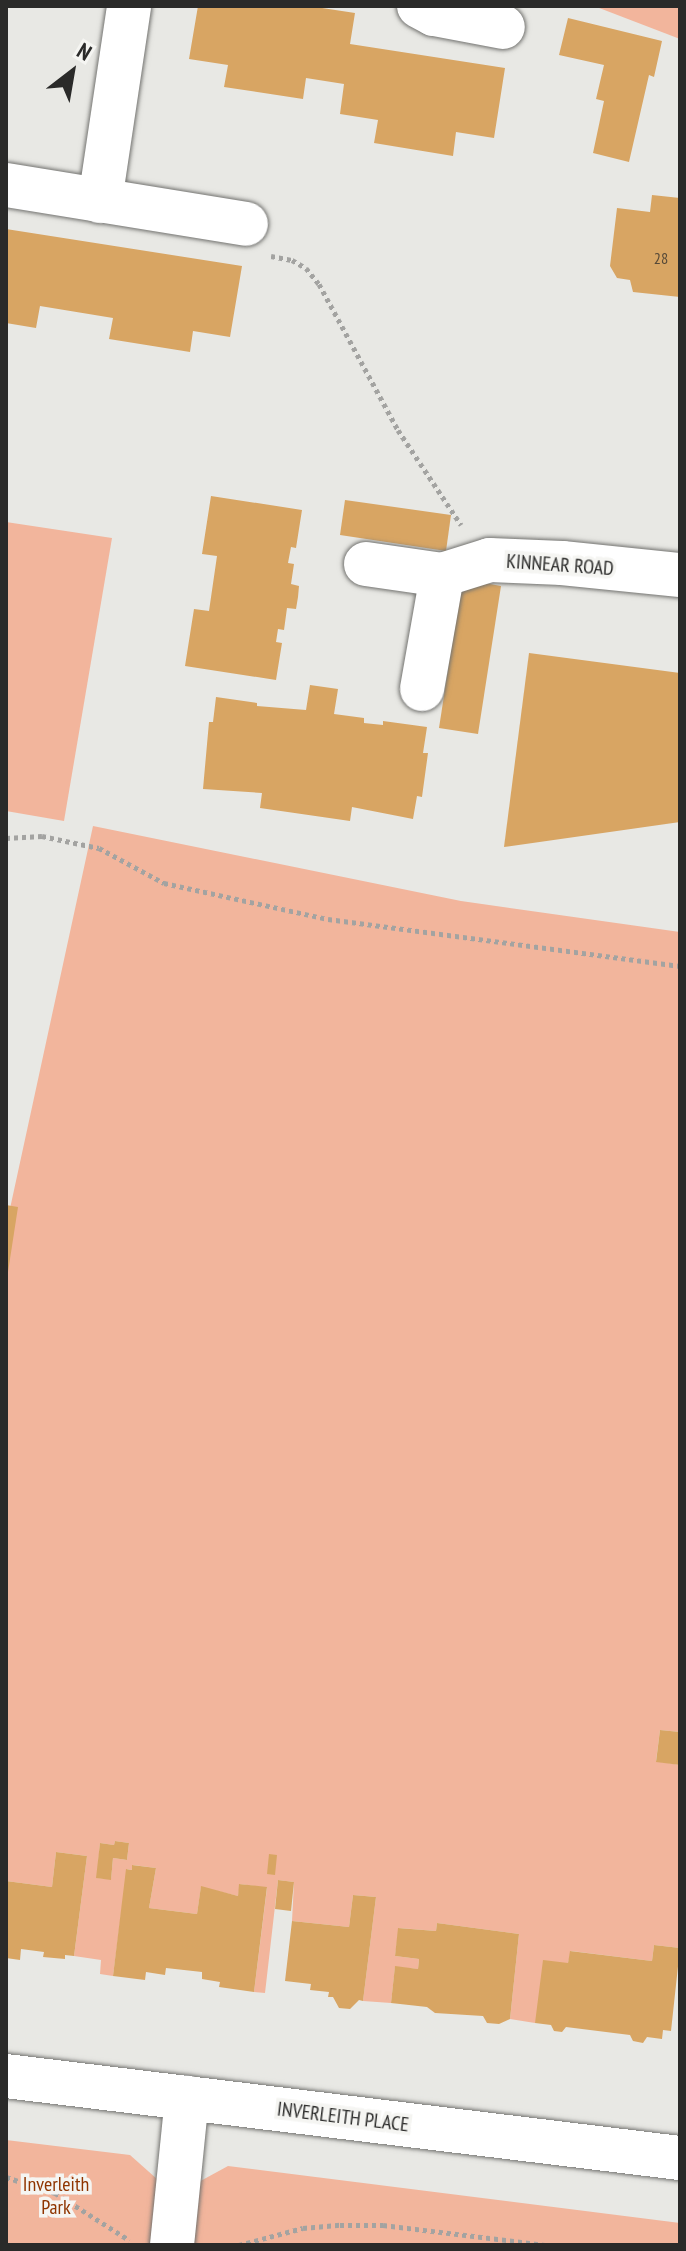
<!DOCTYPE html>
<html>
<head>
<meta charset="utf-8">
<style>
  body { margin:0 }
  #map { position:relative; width:686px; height:2251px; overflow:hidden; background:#e8e8e4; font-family:"PT Sans Narrow",sans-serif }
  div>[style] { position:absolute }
  .green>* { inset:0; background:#f2b59c }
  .building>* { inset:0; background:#d8a563 }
  .path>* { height:5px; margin-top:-2.5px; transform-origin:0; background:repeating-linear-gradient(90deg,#a3a3a1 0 4px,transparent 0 8px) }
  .roads { filter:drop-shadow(0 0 2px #737370) drop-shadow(0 0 2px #737370) }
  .minor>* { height:44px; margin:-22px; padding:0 22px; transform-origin:22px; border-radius:22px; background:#fff }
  span { translate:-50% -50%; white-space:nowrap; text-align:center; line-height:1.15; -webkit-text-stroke:7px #f5f5f2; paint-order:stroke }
  .number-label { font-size:16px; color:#564938 }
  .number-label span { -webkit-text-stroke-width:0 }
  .street-label { font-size:20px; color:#2a2a29 }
  .park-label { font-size:20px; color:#8f3500 }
  .frame { position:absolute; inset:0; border:8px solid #2a2a29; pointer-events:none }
  .north { position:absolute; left:32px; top:32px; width:80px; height:80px; -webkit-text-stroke:6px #f5f5f2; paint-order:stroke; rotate:31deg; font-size:22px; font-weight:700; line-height:32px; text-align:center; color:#2a2a29 }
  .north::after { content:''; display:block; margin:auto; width:28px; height:36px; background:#2a2a29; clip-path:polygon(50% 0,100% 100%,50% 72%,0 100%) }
</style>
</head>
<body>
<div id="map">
  <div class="green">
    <i style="clip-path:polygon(594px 6px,680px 6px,680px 39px)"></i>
    <i style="clip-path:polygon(6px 522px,112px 538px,64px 821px,6px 811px)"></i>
    <i style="clip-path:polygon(evenodd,93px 826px,461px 901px,680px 932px,680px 1732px,660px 1730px,656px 1761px,680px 1765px,680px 1948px,654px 1945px,652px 1961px,571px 1951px,568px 1963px,535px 2023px,510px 2019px,519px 1934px,437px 1923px,436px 1931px,399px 1928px,395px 1956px,419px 1959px,418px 1969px,395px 1967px,391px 2003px,363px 2001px,376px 1897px,353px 1895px,349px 1927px,292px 1921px,294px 1882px,278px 1880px,265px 1993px,254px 1992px,267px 1888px,240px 1884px,238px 1896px,201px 1887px,197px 1914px,149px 1908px,156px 1868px,133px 1865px,132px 1870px,127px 1869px,113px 1976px,100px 1974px,101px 1960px,74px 1956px,87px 1856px,56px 1852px,52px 1887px,6px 1881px,6px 1227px,93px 826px,115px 1841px,129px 1843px,127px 1860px,113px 1858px,111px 1879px,97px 1878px,100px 1843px,114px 1845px,115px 1841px)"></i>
    <i style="clip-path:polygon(6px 2140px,130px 2155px,157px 2179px,195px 2184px,228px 2166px,680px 2223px,680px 2245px,6px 2245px)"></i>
  </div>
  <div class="building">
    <i style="clip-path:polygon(198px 6px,309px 6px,355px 13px,350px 44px,505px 68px,494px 138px,456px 132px,453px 156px,374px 143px,378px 120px,340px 114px,344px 84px,306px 78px,303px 99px,224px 87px,228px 65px,189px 59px)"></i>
    <i style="clip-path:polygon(568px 18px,662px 41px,654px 77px,649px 75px,629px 162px,593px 153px,604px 101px,596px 99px,604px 65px,559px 55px)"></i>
    <i style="clip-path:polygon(652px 195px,680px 198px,680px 297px,633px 292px,630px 280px,617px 278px,610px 266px,617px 208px,650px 212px)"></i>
    <i style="clip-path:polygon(6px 229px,242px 266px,230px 337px,193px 331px,190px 352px,109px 339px,113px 318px,40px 306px,36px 328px,6px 323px)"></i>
    <i style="clip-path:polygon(211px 496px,302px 510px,296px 548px,291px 547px,288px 563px,294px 564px,291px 584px,299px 586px,298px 597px,296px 609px,287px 608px,284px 630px,278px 629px,276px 642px,282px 643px,276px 680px,185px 666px,194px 609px,209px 611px,217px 556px,202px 554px)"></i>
    <i style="clip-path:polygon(345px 500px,451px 515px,446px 551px,340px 535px)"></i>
    <i style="clip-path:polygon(462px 579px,501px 586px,478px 734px,439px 728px)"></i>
    <i style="clip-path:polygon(529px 653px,680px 673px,680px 822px,504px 847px)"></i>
    <i style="clip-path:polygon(310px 685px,338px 689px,334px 714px,364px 718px,364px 723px,383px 725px,383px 721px,427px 727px,423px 753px,428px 753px,422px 797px,417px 796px,413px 819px,352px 807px,350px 821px,260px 808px,262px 793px,203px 789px,209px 722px,213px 722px,216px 697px,257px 703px,257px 706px,306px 710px)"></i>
    <i style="clip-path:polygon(6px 1205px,18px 1207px,8px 1272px,6px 1271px)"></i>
    <i style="clip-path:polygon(660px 1730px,680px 1732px,680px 1765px,656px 1762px)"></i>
    <i style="clip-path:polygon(115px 1841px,129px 1843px,127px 1860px,113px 1858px,111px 1880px,96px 1878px,100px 1843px,114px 1845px)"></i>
    <i style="clip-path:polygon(56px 1852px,87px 1856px,74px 1956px,65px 1955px,65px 1959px,43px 1957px,44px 1952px,21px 1949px,20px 1960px,6px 1958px,6px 1881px,52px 1887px)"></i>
    <i style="clip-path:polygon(269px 1854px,277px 1855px,275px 1875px,267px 1874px)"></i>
    <i style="clip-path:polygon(132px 1865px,156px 1868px,149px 1908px,197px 1914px,201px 1886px,238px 1896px,239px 1884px,267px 1887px,254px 1992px,219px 1987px,220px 1982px,202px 1979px,202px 1972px,166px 1968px,165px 1975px,146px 1972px,145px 1980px,113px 1976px,126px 1869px,132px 1870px)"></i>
    <i style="clip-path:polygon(278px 1880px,294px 1882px,291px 1911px,275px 1909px)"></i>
    <i style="clip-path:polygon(353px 1895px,376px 1897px,363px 2001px,359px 2000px,350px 2009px,339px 2008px,333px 1997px,328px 1997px,329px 1992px,310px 1990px,311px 1984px,285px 1981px,292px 1921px,349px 1927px)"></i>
    <i style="clip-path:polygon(437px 1923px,519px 1934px,510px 2019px,499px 2024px,487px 2023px,483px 2016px,435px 2013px,427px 2007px,391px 2003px,395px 1966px,418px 1969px,419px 1959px,395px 1956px,398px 1928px,436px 1931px)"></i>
    <i style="clip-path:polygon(654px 1945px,680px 1948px,671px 2031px,663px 2030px,662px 2039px,647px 2037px,643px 2043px,633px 2041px,630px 2035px,566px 2027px,562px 2032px,554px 2031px,551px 2025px,535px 2023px,543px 1960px,568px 1963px,570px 1951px,652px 1961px)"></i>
  </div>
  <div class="path">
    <i style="left:271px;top:256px;width:21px;rotate:11deg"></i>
    <i style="left:292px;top:260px;width:16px;rotate:30deg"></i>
    <i style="left:306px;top:268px;width:21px;rotate:51deg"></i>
    <i style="left:319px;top:284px;width:166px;rotate:61.6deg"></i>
    <i style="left:398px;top:430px;width:114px;rotate:56.4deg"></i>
    <i style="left:6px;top:838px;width:36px;rotate:-3deg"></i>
    <i style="left:42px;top:836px;width:58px;rotate:11.9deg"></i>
    <i style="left:99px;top:848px;width:74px;rotate:28.3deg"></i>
    <i style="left:164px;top:883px;width:168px;rotate:12.4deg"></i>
    <i style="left:328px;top:919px;width:355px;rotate:7.6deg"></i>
    <i style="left:6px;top:2177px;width:52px;rotate:18.1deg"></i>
    <i style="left:55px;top:2193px;width:88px;rotate:32.4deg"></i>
    <i style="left:239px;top:2245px;width:66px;rotate:-14.9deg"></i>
    <i style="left:303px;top:2228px;width:37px;rotate:-5deg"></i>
    <i style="left:340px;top:2225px;width:43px"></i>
    <i style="left:383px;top:2225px;width:163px;rotate:7deg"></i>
  </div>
  <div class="roads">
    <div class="minor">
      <i style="left:419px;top:6px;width:17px;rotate:28deg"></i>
      <i style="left:434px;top:14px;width:70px;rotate:10.7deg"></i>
      <i style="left:6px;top:185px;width:243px;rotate:9.2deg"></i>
      <i style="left:100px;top:201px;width:197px;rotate:-81.5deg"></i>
      <i style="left:366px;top:564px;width:77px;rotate:8.2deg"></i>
      <i style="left:442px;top:575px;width:50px;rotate:-17.4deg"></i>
      <i style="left:490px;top:560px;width:72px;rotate:2.4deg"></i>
      <i style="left:562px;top:563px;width:119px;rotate:5.8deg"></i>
      <i style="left:422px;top:689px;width:116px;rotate:-80deg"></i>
      <i style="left:6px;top:2076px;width:679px;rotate:6.94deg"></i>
      <i style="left:172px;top:2245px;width:148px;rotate:-84.2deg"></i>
    </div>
  </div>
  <div class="number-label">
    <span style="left:661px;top:258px">28</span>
  </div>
  <div class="street-label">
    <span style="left:560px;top:565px;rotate:4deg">KINNEAR ROAD</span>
    <span style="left:343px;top:2117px;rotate:7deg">INVERLEITH PLACE</span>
  </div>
  <div class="park-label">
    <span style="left:56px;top:2196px">Inverleith<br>Park</span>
  </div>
  <div class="frame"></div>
  <div class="north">N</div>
</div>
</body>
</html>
